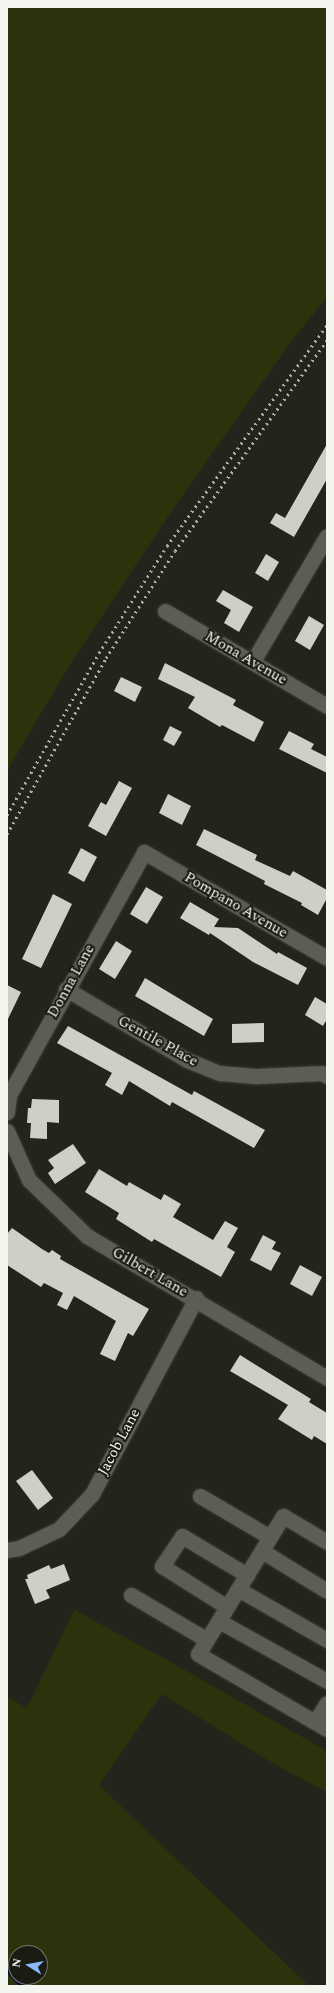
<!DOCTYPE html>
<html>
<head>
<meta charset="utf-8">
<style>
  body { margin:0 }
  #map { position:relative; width:334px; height:1993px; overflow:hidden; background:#23251d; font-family:Spectral,serif }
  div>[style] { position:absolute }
  .green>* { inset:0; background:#2a330b }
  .stream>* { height:4.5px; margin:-2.25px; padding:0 2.25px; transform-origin:2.25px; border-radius:2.25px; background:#001031 }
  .building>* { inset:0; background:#ccd0c5 }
  .roads { filter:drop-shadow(0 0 1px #3f413a) drop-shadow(0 0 1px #3f413a) }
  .minor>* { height:15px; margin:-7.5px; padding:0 7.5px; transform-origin:7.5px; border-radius:7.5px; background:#5b5e55 }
  .rail>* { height:3px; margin-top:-1.5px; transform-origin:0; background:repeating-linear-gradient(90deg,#abada6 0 2px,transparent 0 6px) }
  span { translate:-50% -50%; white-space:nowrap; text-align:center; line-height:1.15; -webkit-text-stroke:4px #1a1c14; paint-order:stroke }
  .street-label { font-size:15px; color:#f3f5ef }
  .frame { position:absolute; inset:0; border:8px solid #f3f5ef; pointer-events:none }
  .north { position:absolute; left:8px; top:1945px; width:40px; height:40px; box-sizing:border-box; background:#1a1c14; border:1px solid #71736c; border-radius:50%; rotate:281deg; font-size:11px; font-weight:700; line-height:16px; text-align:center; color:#f3f5ef }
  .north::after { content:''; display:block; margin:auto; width:14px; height:18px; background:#8cb9fc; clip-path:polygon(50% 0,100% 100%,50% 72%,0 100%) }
</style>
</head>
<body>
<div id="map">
  <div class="green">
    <i style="clip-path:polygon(7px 7px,327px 7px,327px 297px,290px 343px,171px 512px,71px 663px,7px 771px)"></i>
    <i style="clip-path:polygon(evenodd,74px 1610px,169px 1661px,327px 1751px,327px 1792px,274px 1764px,162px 1694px,99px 1785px,309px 1986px,7px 1986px,7px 1697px,27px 1708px,74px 1610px,16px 1953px,40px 1953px,40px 1977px,16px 1977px,16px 1953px)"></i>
  </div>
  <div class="stream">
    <i style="left:7px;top:1969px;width:23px;rotate:47deg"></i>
  </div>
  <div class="building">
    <i style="clip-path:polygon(327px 444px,327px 479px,294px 537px,270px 523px,276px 513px,285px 518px)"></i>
    <i style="clip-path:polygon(266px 554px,279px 562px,268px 581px,255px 573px)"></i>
    <i style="clip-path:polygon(223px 590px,253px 607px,239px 632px,224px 623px,231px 610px,216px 601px)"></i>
    <i style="clip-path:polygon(309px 616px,324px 625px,310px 650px,295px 641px)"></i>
    <i style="clip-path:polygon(165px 663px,236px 700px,233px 705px,264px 722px,254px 742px,222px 725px,220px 727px,188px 708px,195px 697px,158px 679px)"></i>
    <i style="clip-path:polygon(121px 677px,142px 687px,135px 702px,114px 691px)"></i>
    <i style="clip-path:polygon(170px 726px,182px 732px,174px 746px,163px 740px)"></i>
    <i style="clip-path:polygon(289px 731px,314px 744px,311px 749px,327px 757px,327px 773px,279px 749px)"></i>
    <i style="clip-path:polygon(119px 781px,132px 788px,106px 836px,88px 826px,101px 802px,106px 805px)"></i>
    <i style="clip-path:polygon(168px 794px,191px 806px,182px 825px,159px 813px)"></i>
    <i style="clip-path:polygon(204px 829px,257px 855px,255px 860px,290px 876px,293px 871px,327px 890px,327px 898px,318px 915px,301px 905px,302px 903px,264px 884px,265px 881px,196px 845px)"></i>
    <i style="clip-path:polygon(81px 848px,97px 857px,84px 882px,68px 873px)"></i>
    <i style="clip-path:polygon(146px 887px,163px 897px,147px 924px,130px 914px)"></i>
    <i style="clip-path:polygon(53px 894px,72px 904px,41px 968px,22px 959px)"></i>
    <i style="clip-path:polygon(190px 902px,219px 919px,214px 927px,238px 928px,277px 954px,278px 952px,307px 968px,298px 985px,253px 962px,210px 933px,209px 935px,180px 918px)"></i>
    <i style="clip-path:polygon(116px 941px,132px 951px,115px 979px,99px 969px)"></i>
    <i style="clip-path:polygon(145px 978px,213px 1019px,204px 1036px,135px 996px)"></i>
    <i style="clip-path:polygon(7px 985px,21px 992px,7px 1021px)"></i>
    <i style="clip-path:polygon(315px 997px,327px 1004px,327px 1019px,323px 1026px,305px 1015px)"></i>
    <i style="clip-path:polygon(264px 1023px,264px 1042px,232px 1043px,232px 1024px)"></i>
    <i style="clip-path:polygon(68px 1026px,192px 1095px,194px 1091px,265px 1130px,254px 1148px,172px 1102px,170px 1106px,129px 1081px,122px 1095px,105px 1085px,112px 1073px,57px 1043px)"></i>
    <i style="clip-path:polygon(32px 1099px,59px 1100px,59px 1123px,47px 1122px,47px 1139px,30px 1138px,31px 1123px,27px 1123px,28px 1108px,31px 1108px)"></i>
    <i style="clip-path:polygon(73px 1144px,86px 1163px,55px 1184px,48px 1173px,54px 1168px,48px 1160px)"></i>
    <i style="clip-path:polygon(99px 1169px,127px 1186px,129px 1182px,161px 1200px,164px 1194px,181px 1204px,173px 1217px,213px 1240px,225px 1221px,238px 1228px,227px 1247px,235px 1252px,221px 1277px,154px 1239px,152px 1242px,141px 1235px,116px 1219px,119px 1213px,85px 1192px)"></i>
    <i style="clip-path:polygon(12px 1228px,42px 1249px,49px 1253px,52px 1250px,61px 1256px,60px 1259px,149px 1309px,133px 1336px,128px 1333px,115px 1361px,100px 1354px,116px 1321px,74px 1296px,67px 1310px,57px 1305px,63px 1293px,44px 1283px,41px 1287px,7px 1265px,7px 1234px)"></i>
    <i style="clip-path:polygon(263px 1235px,276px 1242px,272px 1249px,281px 1253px,271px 1271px,250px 1260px)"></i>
    <i style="clip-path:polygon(300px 1265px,322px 1277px,312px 1296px,290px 1284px)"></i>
    <i style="clip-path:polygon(240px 1355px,311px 1399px,309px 1402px,327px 1413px,327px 1444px,314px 1436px,312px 1440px,278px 1419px,288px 1405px,230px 1371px)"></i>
    <i style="clip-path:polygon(32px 1470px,53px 1498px,38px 1510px,16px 1481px)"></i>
    <i style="clip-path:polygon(64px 1564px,70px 1580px,46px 1590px,50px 1598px,35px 1604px,25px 1579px,28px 1579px,27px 1575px,49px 1565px,51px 1569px)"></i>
  </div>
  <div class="roads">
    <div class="minor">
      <i style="left:165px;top:611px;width:188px;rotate:30.4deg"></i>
      <i style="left:253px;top:661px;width:145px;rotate:-59.4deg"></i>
      <i style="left:66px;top:989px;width:140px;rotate:30.4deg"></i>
      <i style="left:187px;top:1060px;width:35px;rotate:22deg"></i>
      <i style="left:220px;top:1073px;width:38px;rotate:5deg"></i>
      <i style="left:258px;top:1076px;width:64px;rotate:-2.7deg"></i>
      <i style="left:322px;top:1073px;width:6px;rotate:31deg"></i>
      <i style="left:7px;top:1112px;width:17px;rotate:-83deg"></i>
      <i style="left:9px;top:1095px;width:278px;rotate:-60.9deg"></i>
      <i style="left:144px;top:852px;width:211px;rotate:30.1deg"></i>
      <i style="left:7px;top:1131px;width:54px;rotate:65.8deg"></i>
      <i style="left:29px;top:1180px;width:81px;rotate:44deg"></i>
      <i style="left:87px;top:1236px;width:279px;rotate:30.6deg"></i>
      <i style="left:200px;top:1496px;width:81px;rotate:30.4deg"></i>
      <i style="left:327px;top:1542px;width:51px;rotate:-149.4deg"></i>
      <i style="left:283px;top:1516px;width:162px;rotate:121.6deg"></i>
      <i style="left:198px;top:1654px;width:149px;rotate:30.2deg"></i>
      <i style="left:7px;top:1550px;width:12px;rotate:-9deg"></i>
      <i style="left:19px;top:1548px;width:44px;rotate:-25.4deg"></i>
      <i style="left:59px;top:1529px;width:48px;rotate:-46.7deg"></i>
      <i style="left:92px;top:1494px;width:222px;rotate:-62deg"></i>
      <i style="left:262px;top:1551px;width:76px;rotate:31.6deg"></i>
      <i style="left:238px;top:1589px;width:103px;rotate:29.8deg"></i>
      <i style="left:131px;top:1595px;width:88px;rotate:30.6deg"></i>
      <i style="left:227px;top:1607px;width:77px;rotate:-147.8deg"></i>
      <i style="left:162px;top:1566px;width:36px;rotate:-56deg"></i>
      <i style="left:182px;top:1536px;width:76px;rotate:31deg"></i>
      <i style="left:219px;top:1621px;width:124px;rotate:29.1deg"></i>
      <i style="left:315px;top:1722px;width:22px;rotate:-58deg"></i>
    </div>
  </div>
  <div class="rail">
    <i style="left:7px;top:815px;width:186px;rotate:-60.4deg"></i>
    <i style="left:99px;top:653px;width:127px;rotate:-57.6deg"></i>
    <i style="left:167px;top:546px;width:273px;rotate:-54.1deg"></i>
    <i style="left:7px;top:834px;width:202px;rotate:-60.6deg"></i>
    <i style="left:106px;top:658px;width:127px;rotate:-57.2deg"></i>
    <i style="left:175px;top:551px;width:260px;rotate:-54.2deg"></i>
  </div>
  <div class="street-label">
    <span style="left:246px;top:658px;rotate:30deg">Mona Avenue</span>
    <span style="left:236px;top:905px;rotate:30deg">Pompano Avenue</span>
    <span style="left:71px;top:981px;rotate:-61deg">Donna Lane</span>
    <span style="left:158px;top:1041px;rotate:29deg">Gentile Place</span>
    <span style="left:150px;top:1272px;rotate:30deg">Gilbert Lane</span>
    <span style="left:119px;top:1442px;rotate:-62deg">Jacob Lane</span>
  </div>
  <div class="frame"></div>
  <div class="north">N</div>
</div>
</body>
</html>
